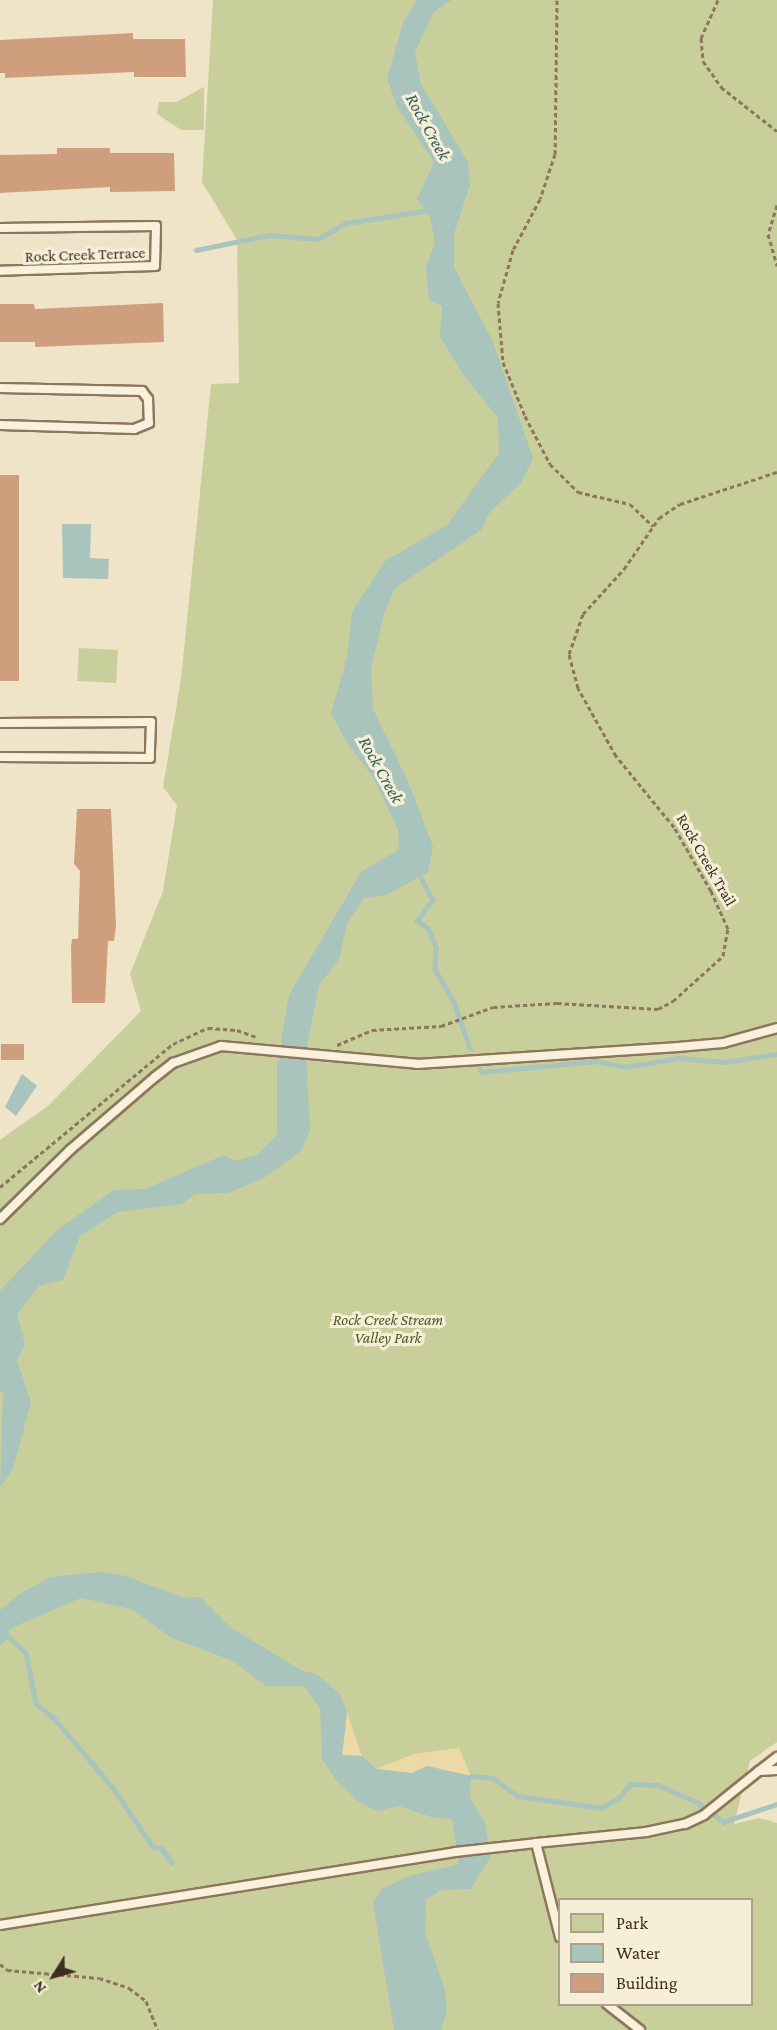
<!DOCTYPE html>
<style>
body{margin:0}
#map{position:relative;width:777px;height:2030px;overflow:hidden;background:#f0e4c8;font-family:"Crimson Pro",serif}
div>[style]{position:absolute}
.green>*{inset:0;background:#c9cf9b;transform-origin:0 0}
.sand>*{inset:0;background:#ecd9a5}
.water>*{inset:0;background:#a9c4bc}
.stream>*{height:4.5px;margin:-2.25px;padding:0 2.25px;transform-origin:2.25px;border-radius:2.25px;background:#a9c4bc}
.building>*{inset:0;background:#cf9f7d;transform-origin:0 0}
.path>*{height:3px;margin-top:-1.5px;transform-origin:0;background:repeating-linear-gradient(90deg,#8d765c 0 4.5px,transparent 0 7.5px)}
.roads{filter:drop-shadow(2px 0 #8d765c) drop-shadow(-2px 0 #8d765c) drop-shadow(0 2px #8d765c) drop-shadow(0 -2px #8d765c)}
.lane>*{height:8px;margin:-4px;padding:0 4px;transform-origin:4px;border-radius:4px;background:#faf1dc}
span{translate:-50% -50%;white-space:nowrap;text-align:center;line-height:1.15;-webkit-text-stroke:6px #f7eed8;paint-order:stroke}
.street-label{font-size:16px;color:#3d2e20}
.park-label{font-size:16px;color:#4d5a26;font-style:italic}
.water-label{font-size:18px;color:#2f5d5a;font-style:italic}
.legend{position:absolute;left:558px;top:1898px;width:195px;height:108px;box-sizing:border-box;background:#f7eed8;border:2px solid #ada18e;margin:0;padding:8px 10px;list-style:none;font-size:18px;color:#3d2e20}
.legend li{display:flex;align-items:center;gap:12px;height:30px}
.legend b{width:30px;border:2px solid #ada18e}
.north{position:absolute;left:24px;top:1946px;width:60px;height:60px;-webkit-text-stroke:4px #f7eed8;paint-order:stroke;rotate:233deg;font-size:16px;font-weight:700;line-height:24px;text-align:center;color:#3d2e20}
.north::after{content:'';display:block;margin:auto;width:21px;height:27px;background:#3d2e20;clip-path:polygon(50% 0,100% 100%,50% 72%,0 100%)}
</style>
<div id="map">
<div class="green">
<i style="clip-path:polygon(evenodd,213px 0,777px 0,777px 1742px,750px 1761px,734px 1824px,759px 1818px,777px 1823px,777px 2030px,0 2030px,0 1140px,49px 1105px,141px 1011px,130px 974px,163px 891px,177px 805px,163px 787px,181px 679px,211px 384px,239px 383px,237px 240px,202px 182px,213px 0,560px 1900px,752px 1900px,752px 2004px,560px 2004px,560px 1900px)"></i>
<i style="clip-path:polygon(204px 87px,204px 130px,181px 130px,157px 114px,159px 102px,176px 102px)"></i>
<i style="left:79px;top:648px;width:39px;height:33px;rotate:3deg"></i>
</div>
<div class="sand">
<i style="clip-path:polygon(347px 1713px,362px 1756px,342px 1755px)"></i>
<i style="clip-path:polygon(459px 1748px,471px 1776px,427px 1766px,412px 1773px,376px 1769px,414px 1754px)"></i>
</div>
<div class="water">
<i style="clip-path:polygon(417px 0,451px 0,434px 12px,415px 52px,421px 84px,468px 162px,470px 185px,454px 234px,454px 267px,493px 342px,533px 458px,521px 483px,490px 512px,481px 530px,395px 588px,384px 614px,371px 669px,373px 709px,407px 779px,433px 846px,428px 872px,386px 895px,364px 898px,347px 924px,339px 959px,319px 985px,306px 1051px,310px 1131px,301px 1151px,264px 1178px,228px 1193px,195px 1194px,182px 1204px,118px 1212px,80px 1236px,63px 1280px,39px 1286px,17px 1314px,25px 1345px,17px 1360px,31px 1402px,13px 1469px,0 1487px,3px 1395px,0 1389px,0 1291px,57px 1230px,114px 1190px,145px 1189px,224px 1155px,235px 1161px,257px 1155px,277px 1135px,277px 1064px,284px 1047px,281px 1042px,289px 995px,361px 872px,399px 849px,398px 829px,373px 777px,347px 743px,331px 713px,347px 658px,352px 612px,385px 561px,447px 525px,499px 453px,498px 418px,462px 373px,440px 336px,442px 306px,429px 300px,426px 267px,435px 243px,430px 216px,417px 199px,434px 162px,397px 107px,387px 78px,403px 23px)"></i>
<i style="clip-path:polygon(62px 524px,91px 524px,90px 558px,109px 559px,108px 579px,63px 578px)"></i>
<i style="clip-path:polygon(22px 1074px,37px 1086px,16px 1116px,5px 1107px)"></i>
<i style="clip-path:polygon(101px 1572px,126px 1576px,184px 1598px,200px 1597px,230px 1627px,301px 1670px,318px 1675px,340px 1694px,347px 1713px,342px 1755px,362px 1756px,376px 1769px,412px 1773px,427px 1766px,471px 1776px,470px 1797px,485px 1823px,491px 1856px,471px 1889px,441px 1890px,426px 1900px,425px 1933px,445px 1989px,447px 2012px,441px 2030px,394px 2030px,373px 1903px,382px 1889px,409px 1876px,459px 1864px,452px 1819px,434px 1818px,399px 1806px,377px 1811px,359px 1802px,336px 1780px,322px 1759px,320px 1708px,304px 1686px,266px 1686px,233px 1661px,172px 1638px,131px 1609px,81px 1598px,9px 1629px,9px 1637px,0 1646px,0 1610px,18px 1595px,50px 1577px)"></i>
</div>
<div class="stream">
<i style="left:196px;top:250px;width:75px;rotate:-11.6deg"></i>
<i style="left:269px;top:235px;width:49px;rotate:4.7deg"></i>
<i style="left:318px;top:239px;width:32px;rotate:-30deg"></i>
<i style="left:346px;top:223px;width:85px;rotate:-8.8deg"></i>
<i style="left:418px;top:872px;width:32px;rotate:62deg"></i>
<i style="left:433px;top:900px;width:26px;rotate:127deg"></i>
<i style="left:417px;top:921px;width:13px;rotate:32deg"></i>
<i style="left:428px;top:928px;width:21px;rotate:67deg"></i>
<i style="left:436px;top:947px;width:22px;rotate:93deg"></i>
<i style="left:435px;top:969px;width:38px;rotate:60deg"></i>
<i style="left:454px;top:1002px;width:49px;rotate:70.8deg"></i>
<i style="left:479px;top:1068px;width:5px;rotate:53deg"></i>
<i style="left:482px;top:1072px;width:115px;rotate:-5.5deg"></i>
<i style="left:596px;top:1061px;width:31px;rotate:11deg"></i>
<i style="left:626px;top:1067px;width:53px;rotate:-9.8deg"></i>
<i style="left:678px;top:1058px;width:47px;rotate:4.9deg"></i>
<i style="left:725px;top:1062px;width:53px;rotate:-8.7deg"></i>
<i style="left:9px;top:1637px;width:23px;rotate:43deg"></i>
<i style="left:26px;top:1653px;width:51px;rotate:78.7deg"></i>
<i style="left:36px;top:1703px;width:23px;rotate:40deg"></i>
<i style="left:54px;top:1718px;width:93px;rotate:49.8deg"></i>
<i style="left:114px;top:1789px;width:70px;rotate:56.1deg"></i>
<i style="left:153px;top:1847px;width:8px;rotate:7deg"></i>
<i style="left:161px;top:1848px;width:18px;rotate:52deg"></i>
<i style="left:471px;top:1776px;width:22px;rotate:5deg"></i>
<i style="left:493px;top:1778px;width:31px;rotate:36deg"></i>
<i style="left:518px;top:1796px;width:84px;rotate:8.2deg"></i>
<i style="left:601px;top:1808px;width:19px;rotate:-28deg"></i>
<i style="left:618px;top:1799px;width:19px;rotate:-51deg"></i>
<i style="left:630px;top:1784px;width:28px;rotate:2deg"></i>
<i style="left:658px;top:1785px;width:45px;rotate:23.7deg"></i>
<i style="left:699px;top:1803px;width:31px;rotate:38deg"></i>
<i style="left:723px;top:1822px;width:57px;rotate:-18.4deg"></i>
</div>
<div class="building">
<i style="clip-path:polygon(133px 33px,133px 39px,185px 39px,186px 77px,134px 77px,134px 72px,5px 78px,5px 73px,0 73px,0 40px)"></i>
<i style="clip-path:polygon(57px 148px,110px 148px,110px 153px,174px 153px,175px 191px,110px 192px,110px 187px,0 193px,0 155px,57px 154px)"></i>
<i style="clip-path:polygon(163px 303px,164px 342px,35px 347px,35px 342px,0 342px,0 304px,34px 304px,35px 309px)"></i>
<i style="left:0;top:475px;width:19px;height:206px"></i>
<i style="clip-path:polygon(77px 809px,111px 809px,116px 926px,114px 941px,108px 941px,105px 1003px,72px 1003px,71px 947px,72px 939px,78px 939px,80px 871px,74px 864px)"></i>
<i style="left:24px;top:1044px;width:16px;height:23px;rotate:90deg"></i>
</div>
<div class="path">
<i style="left:557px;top:0;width:154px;rotate:90.7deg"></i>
<i style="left:555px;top:154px;width:47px;rotate:108.4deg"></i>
<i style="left:540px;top:199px;width:58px;rotate:117.9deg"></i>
<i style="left:513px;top:250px;width:55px;rotate:105.8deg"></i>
<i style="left:498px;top:303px;width:59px;rotate:85.2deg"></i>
<i style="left:503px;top:362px;width:58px;rotate:67.8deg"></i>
<i style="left:525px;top:416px;width:54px;rotate:62.5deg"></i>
<i style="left:550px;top:464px;width:40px;rotate:45deg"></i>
<i style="left:578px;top:492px;width:53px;rotate:13deg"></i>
<i style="left:630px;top:504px;width:32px;rotate:44deg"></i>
<i style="left:718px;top:0;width:42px;rotate:114.1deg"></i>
<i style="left:701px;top:38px;width:23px;rotate:85deg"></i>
<i style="left:703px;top:61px;width:32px;rotate:55deg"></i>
<i style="left:721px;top:87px;width:71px;rotate:38.2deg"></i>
<i style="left:777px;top:205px;width:30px;rotate:107deg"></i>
<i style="left:768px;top:234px;width:33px;rotate:74deg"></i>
<i style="left:337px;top:1045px;width:38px;rotate:-23deg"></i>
<i style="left:372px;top:1030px;width:69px;rotate:-3.3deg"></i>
<i style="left:441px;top:1026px;width:55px;rotate:-20.1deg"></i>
<i style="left:493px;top:1007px;width:64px;rotate:-3.6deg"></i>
<i style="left:557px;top:1003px;width:101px;rotate:3.4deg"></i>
<i style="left:658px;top:1009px;width:17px;rotate:-28deg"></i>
<i style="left:673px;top:1001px;width:67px;rotate:-42deg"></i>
<i style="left:723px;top:956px;width:27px;rotate:-80deg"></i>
<i style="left:728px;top:929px;width:42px;rotate:-114.1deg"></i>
<i style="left:711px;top:891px;width:74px;rotate:-120deg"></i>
<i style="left:674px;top:827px;width:92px;rotate:-129.2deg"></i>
<i style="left:616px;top:756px;width:78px;rotate:-119.2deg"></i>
<i style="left:578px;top:688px;width:35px;rotate:-105deg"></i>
<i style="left:569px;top:654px;width:42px;rotate:-70.7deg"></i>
<i style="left:583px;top:614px;width:61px;rotate:-47.7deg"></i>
<i style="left:624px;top:569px;width:62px;rotate:-55.5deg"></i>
<i style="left:659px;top:518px;width:25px;rotate:-34deg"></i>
<i style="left:680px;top:504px;width:102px;rotate:-18.3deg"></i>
<i style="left:0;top:1187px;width:224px;rotate:-39.6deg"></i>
<i style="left:173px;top:1044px;width:38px;rotate:-25deg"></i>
<i style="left:208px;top:1028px;width:29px;rotate:4deg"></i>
<i style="left:237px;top:1030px;width:20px;rotate:20deg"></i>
<i style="left:0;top:1964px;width:9px;rotate:41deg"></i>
<i style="left:7px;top:1970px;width:92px;rotate:5deg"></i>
<i style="left:99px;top:1978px;width:32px;rotate:18deg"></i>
<i style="left:129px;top:1988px;width:21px;rotate:37deg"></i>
<i style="left:146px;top:2001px;width:31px;rotate:68deg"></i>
</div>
<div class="roads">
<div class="lane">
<i style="left:0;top:228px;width:156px;rotate:-0.7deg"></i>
<i style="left:156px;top:226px;width:40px;rotate:91.4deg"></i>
<i style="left:155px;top:266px;width:155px;rotate:178.2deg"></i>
<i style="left:0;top:388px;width:142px;rotate:1.2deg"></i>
<i style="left:142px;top:391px;width:10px;rotate:53deg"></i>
<i style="left:148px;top:399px;width:24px;rotate:88deg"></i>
<i style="left:149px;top:423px;width:16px;rotate:158deg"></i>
<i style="left:134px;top:429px;width:134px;rotate:-178.3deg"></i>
<i style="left:0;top:723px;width:151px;rotate:-0.4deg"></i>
<i style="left:151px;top:722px;width:36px;rotate:92deg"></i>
<i style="left:150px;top:758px;width:150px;rotate:-179.6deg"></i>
<i style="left:0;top:1219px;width:98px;rotate:-44.6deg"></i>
<i style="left:70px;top:1150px;width:112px;rotate:-40.7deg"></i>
<i style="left:155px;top:1077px;width:23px;rotate:-38deg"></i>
<i style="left:173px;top:1063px;width:51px;rotate:-19.5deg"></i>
<i style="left:221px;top:1046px;width:197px;rotate:5.2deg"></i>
<i style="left:417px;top:1064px;width:262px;rotate:-3.7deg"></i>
<i style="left:678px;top:1047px;width:45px;rotate:-5.1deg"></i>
<i style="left:723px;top:1043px;width:56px;rotate:-15.5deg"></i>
<i style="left:759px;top:1771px;width:23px;rotate:-38deg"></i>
<i style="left:536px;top:1843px;width:111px;rotate:-5.7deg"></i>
<i style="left:646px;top:1832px;width:40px;rotate:-12deg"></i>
<i style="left:685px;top:1824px;width:21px;rotate:-25deg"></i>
<i style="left:704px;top:1815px;width:70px;rotate:-38.7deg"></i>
<i style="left:759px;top:1771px;width:18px;rotate:-3deg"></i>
<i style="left:0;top:1925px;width:461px;rotate:-9.1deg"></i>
<i style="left:455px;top:1852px;width:81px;rotate:-6.3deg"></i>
<i style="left:536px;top:1843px;width:97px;rotate:75.7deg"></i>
<i style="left:607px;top:2004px;width:42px;rotate:38.2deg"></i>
</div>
</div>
<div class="street-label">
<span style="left:85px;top:255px;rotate:-2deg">Rock Creek Terrace</span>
<span style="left:706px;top:860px;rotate:60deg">Rock Creek Trail</span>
</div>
<div class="park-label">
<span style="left:388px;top:1329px">Rock Creek Stream<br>Valley Park</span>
</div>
<div class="water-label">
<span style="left:428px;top:127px;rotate:61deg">Rock Creek</span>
<span style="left:381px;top:770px;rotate:61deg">Rock Creek</span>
</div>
<ul class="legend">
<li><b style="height:16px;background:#c9cf9b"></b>Park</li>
<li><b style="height:16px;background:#a9c4bc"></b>Water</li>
<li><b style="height:16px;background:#cf9f7d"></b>Building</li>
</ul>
<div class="north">N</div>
</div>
